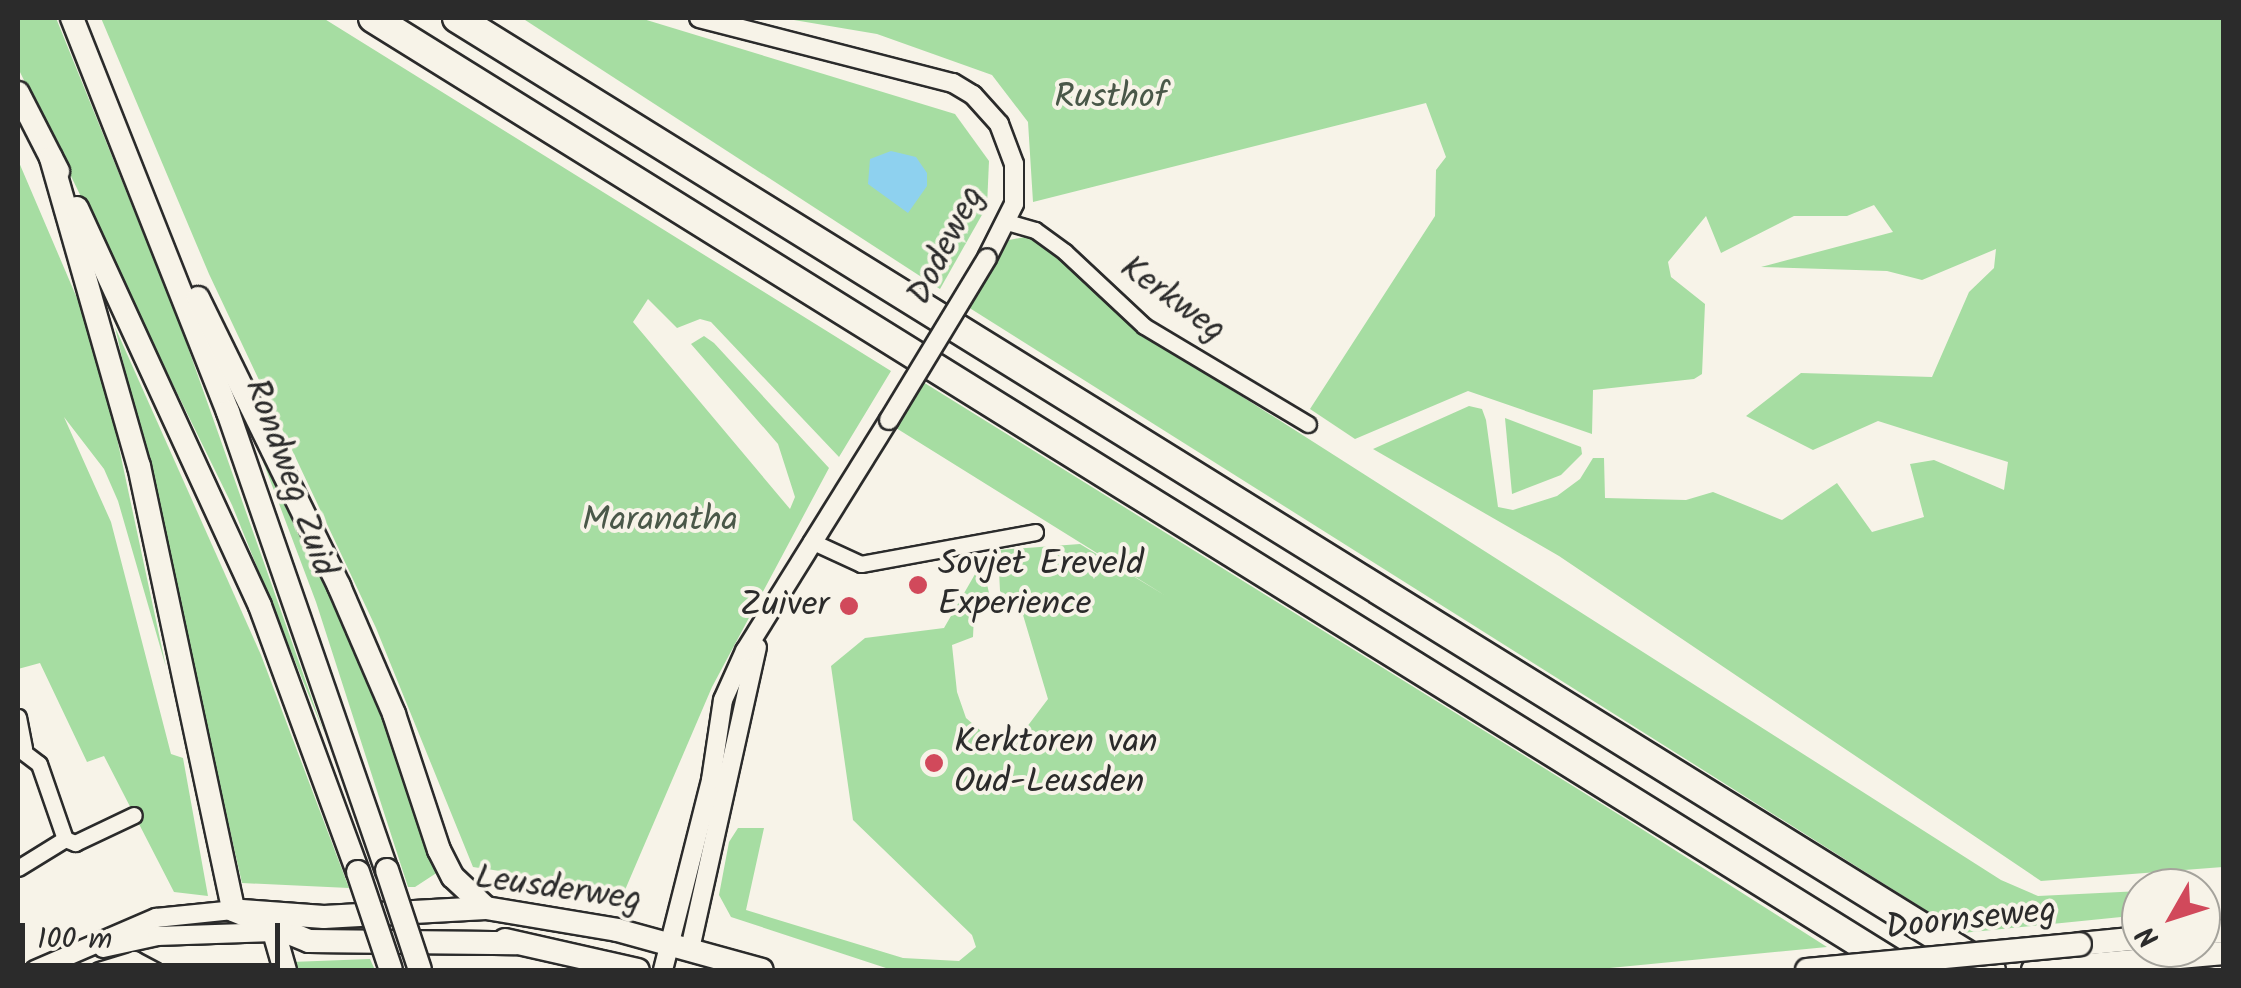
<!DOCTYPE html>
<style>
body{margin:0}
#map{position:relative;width:2241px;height:988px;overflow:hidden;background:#f7f3e8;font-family:Kalam,sans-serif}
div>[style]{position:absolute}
.green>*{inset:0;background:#a6dda2}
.water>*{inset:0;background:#8ed1ef}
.roads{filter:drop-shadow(2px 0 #2b2b2b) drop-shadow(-2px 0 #2b2b2b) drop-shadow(0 2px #2b2b2b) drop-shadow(0 -2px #2b2b2b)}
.minor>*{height:15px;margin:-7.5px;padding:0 7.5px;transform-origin:7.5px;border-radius:7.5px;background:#f7f3e8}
.tertiary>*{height:18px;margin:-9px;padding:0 9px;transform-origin:9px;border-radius:9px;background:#f7f3e8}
.primary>*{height:22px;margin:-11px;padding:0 11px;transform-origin:11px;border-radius:11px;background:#f7f3e8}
.motorway>*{height:28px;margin:-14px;padding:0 14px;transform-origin:14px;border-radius:14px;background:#f7f3e8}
.bridges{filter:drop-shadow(2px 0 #2b2b2b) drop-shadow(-2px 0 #2b2b2b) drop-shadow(0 2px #2b2b2b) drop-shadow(0 -2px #2b2b2b)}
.tertiary-bridge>*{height:18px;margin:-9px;padding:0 9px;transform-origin:9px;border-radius:9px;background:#f7f3e8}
.primary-bridge>*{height:22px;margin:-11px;padding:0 11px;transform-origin:11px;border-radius:11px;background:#f7f3e8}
.dots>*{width:28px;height:28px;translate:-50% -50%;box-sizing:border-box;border:5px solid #f7f3e8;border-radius:50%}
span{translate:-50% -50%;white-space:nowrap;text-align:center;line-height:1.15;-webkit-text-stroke:8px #f7f3e8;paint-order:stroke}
.park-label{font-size:35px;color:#4a5849}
.street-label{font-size:35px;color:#2b2b2b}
.poi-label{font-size:35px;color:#2b2b2b}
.left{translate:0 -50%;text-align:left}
.right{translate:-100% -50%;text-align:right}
.frame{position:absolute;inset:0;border:20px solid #2b2b2b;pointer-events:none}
.north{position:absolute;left:2121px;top:868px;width:100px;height:100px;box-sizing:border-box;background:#f7f3e8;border:2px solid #a5a39c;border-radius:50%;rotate:231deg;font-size:28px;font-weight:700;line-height:40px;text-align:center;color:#2b2b2b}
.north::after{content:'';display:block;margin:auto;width:35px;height:45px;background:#d1495b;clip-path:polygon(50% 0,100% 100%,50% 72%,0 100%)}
.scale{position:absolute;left:20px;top:923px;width:260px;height:45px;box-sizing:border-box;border:5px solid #2b2b2b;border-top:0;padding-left:12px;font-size:30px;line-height:35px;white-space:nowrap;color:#2b2b2b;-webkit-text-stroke:8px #f7f3e8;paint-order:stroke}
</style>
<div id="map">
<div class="green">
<i style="clip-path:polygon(18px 18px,56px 18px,179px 322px,324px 733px,232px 505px,18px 68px)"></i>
<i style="clip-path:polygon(101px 18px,323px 18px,891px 371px,839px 457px,711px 322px,700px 319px,677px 328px,648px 299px,633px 322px,790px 509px,795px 497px,778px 444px,691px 344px,704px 336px,714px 343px,829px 468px,712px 687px,625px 890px,473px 867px,376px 628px,209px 274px)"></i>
<i style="clip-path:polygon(522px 18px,640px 18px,955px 114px,989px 161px,987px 206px,940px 289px)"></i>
<i style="clip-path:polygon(782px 18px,2223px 18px,2223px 867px,2041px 881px,1559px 556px,1373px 449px,1469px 406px,1482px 409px,1486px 420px,1498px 507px,1513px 510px,1557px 496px,1580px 479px,1593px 458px,1604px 458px,1605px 498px,1686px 500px,1713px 492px,1782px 520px,1837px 483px,1872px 532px,1924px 517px,1910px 464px,1934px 460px,2004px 490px,2008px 462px,1878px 421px,1813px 450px,1746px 416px,1801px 373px,1932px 377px,1969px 292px,1994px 268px,1996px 249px,1922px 280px,1887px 271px,1761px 267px,1893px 232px,1874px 205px,1847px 216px,1794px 216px,1721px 253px,1706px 216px,1668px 262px,1671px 277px,1705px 304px,1702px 374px,1694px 379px,1593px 390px,1592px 434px,1468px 391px,1355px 439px,1310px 409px,1435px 216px,1436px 170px,1446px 157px,1426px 103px,1033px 202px,1028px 122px,992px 75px,877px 34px)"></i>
<i style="clip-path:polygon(18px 160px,97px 345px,166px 667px,118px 501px,104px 469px,64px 417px,111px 522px,171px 754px,183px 758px,208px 896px,174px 892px,104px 756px,87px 762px,40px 663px,18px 669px)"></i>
<i style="clip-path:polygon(1025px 237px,1047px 245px,1077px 270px,1136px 329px,2001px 880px,2038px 896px,2141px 891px,2141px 915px,1962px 933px,968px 307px,1009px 240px)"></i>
<i style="clip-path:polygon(115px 327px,261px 655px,349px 888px,242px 883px)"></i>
<i style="clip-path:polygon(923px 382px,1626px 819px,1827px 947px,1589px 970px,892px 970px,731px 917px,719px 895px,729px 842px,738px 828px,764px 828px,746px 910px,903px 958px,959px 961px,976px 947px,972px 935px,853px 820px,831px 666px,865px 638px,944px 628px,982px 562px,989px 593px,974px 614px,973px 637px,952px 645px,957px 692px,966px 718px,988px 737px,1017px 740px,1048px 699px,1023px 615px,1000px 591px,998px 550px,1080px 544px,1166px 596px,896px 428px)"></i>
<i style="clip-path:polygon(241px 403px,376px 687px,438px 872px,415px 887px,408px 887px,316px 602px)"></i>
<i style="clip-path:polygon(1505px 418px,1581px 447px,1582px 454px,1561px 475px,1512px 494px)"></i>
<i style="clip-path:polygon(370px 959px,375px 970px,295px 970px,291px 962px)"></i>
</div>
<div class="water">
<i style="clip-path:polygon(891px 151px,916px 157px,927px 173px,927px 186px,908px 213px,868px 184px,870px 159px)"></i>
</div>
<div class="roads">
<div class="minor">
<i style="left:1007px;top:222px;width:29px;rotate:16deg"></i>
<i style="left:1035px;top:230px;width:37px;rotate:36deg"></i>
<i style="left:1065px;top:252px;width:108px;rotate:43.1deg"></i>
<i style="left:1144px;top:326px;width:191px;rotate:30.9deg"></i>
<i style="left:811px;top:541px;width:55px;rotate:24.7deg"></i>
<i style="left:861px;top:564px;width:177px;rotate:-10.4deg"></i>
<i style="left:18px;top:717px;width:32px;rotate:79deg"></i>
<i style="left:18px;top:748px;width:26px;rotate:37deg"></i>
<i style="left:39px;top:764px;width:79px;rotate:70.9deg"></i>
<i style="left:65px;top:839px;width:55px;rotate:148.3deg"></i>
<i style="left:65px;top:839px;width:11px;rotate:22deg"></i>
<i style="left:75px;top:843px;width:65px;rotate:-25.4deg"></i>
<i style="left:99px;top:970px;width:37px;rotate:-17deg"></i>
<i style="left:134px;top:959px;width:24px;rotate:28deg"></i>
</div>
<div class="tertiary">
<i style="left:699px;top:18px;width:262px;rotate:14.4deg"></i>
<i style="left:953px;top:83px;width:23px;rotate:31deg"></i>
<i style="left:973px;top:95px;width:39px;rotate:48deg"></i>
<i style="left:999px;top:124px;width:43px;rotate:69.4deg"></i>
<i style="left:1014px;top:164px;width:40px;rotate:90deg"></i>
<i style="left:1014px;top:204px;width:60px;rotate:116.6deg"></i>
<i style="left:103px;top:948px;width:55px;rotate:-12.5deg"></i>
<i style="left:157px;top:936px;width:117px;rotate:-2deg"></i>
<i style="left:690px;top:949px;width:309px;rotate:-77.5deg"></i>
<i style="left:35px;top:970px;width:132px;rotate:-23.3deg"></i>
<i style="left:156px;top:918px;width:77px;rotate:-5.9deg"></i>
<i style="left:663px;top:970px;width:196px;rotate:-75.8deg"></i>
<i style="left:711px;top:780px;width:81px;rotate:-81.5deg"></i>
<i style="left:723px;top:700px;width:54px;rotate:-65.8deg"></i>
<i style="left:745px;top:651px;width:272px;rotate:-58.1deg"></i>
</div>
<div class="primary">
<i style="left:72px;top:18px;width:424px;rotate:68.4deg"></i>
<i style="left:228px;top:412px;width:485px;rotate:70.9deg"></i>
<i style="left:18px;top:93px;width:88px;rotate:62.9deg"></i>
<i style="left:51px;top:158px;width:320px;rotate:74.1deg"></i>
<i style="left:139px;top:466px;width:454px;rotate:78deg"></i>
<i style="left:233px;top:910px;width:82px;rotate:22.2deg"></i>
<i style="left:309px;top:941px;width:207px;rotate:0.6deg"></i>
<i style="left:77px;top:208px;width:438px;rotate:65.3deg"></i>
<i style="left:260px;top:606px;width:283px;rotate:69.8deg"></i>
<i style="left:198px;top:298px;width:321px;rotate:63.9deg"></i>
<i style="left:339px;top:586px;width:139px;rotate:66.7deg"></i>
<i style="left:394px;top:714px;width:143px;rotate:71.7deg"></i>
<i style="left:439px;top:850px;width:30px;rotate:63deg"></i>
<i style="left:453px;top:877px;width:45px;rotate:43.2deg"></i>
<i style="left:242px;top:911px;width:82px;rotate:4.2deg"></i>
<i style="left:324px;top:917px;width:162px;rotate:-3.2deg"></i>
<i style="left:486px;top:908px;width:133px;rotate:9.5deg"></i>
<i style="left:617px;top:930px;width:150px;rotate:15.4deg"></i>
<i style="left:274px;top:932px;width:40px;rotate:74deg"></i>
<i style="left:2201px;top:933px;width:23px;rotate:-5deg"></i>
<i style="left:505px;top:940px;width:136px;rotate:12.7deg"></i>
<i style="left:2080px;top:944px;width:61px;rotate:-5.6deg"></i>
<i style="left:2033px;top:970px;width:192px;rotate:-5.1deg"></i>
</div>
<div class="motorway">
<i style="left:373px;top:18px;width:1802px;rotate:31.89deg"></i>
<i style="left:457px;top:18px;width:1805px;rotate:31.82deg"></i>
</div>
</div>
<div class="bridges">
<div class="tertiary-bridge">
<i style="left:889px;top:420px;width:189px;rotate:-58.8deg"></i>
</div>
<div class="primary-bridge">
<i style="left:387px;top:870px;width:105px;rotate:71.7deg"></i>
<i style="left:358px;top:872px;width:103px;rotate:71.4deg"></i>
<i style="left:1807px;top:970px;width:274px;rotate:-5.4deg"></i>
</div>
</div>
<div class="dots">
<i style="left:918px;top:585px;background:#d1495b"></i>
<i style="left:849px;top:606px;background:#d1495b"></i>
<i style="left:934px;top:763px;background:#d1495b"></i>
</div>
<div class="park-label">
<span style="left:1111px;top:98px">Rusthof</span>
<span style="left:660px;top:521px">Maranatha</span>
</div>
<div class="street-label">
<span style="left:947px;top:246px;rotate:-63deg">Dodeweg</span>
<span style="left:1172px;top:300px;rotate:36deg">Kerkweg</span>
<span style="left:289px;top:478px;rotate:70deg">Rondweg Zuid</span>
<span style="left:558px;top:890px;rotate:8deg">Leusderweg</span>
<span style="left:1971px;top:920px;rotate:-6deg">Doornseweg</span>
</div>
<div class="poi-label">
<span class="left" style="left:938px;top:585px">Sovjet Ereveld<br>Experience</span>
<span class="right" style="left:829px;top:606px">Zuiver</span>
<span class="left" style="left:954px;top:763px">Kerktoren van<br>Oud-Leusden</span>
</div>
<div class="frame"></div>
<div class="north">N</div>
<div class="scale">100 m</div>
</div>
